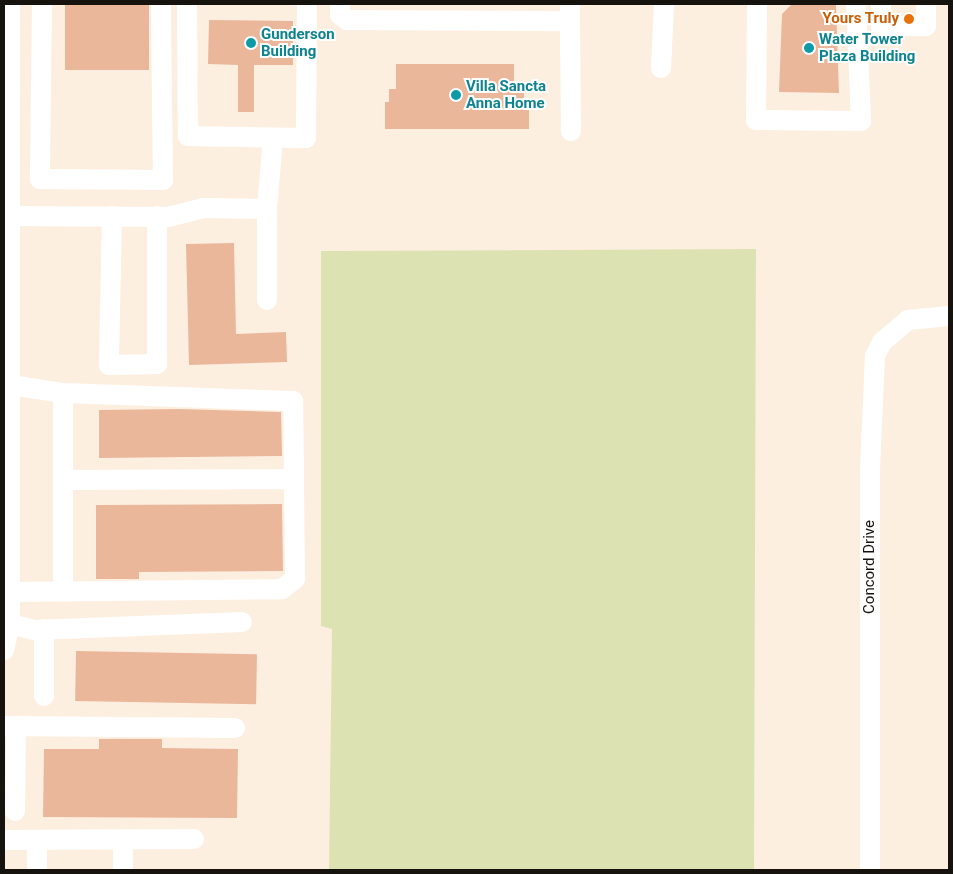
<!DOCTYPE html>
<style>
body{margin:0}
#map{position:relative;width:953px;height:874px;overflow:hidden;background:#fdefe0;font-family:Roboto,sans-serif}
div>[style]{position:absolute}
.green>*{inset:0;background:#dde2b3}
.building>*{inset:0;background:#eab79b;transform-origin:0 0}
.minor>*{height:20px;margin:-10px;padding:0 10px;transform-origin:10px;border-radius:10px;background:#fff}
.dots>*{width:14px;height:14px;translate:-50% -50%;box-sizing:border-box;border:2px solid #fefefe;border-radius:50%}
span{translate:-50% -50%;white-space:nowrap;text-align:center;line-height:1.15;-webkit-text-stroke:4px #fefefe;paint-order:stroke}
.food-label{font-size:15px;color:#c56008;font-weight:700}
.right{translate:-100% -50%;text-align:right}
.culture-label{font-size:15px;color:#0d838f;font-weight:700}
.left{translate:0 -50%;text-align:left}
.street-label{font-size:15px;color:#16120d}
.frame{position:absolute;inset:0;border:5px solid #16120d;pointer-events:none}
</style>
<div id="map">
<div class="green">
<i style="clip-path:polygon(756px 249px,754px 870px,329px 870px,332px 629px,321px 626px,321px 251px)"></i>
</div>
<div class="building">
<i style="left:65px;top:4px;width:84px;height:66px"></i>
<i style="clip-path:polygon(792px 4px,836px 4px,839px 93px,779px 92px,782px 14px)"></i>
<i style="clip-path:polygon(209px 20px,293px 21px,293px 65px,254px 65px,254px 112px,238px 112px,238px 65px,208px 64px)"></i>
<i style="clip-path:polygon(396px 64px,514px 64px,514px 89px,524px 89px,524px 101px,529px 101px,529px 129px,385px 129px,385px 102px,389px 102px,389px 89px,396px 89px)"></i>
<i style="clip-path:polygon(234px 243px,236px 334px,286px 332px,287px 362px,189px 365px,186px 244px)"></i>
<i style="clip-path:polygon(179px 409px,281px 412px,282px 456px,99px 458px,99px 410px)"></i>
<i style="clip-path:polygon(282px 504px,283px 571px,139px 572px,139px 579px,96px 579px,96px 505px)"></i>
<i style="left:76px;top:651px;width:181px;height:50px;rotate:1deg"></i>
<i style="clip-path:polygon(99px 739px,162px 739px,162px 748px,238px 749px,237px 818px,43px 817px,44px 749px,99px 749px)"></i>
</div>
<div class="minor">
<i style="left:42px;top:4px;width:175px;rotate:90.7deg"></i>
<i style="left:40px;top:179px;width:123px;rotate:0.5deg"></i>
<i style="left:163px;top:180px;width:176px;rotate:-90.7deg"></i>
<i style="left:187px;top:4px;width:132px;rotate:89.6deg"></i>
<i style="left:188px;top:136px;width:118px;rotate:1deg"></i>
<i style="left:306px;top:138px;width:134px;rotate:-89.6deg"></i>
<i style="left:340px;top:4px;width:11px;rotate:90deg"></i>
<i style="left:340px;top:15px;width:9px;rotate:36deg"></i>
<i style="left:347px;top:20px;width:223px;rotate:0.3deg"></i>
<i style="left:570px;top:21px;width:17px;rotate:-90deg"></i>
<i style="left:757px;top:4px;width:116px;rotate:90.5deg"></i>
<i style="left:756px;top:120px;width:105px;rotate:0.5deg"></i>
<i style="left:861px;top:121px;width:117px;rotate:-92.4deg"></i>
<i style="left:881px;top:4px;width:22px;rotate:90deg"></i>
<i style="left:881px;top:26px;width:45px"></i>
<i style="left:926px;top:26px;width:22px;rotate:-90deg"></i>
<i style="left:570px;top:21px;width:110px;rotate:89.5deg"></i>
<i style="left:661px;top:68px;width:64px;rotate:-87.3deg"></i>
<i style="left:11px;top:216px;width:157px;rotate:0.4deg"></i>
<i style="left:168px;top:217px;width:36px;rotate:-14deg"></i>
<i style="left:203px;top:208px;width:64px;rotate:0.9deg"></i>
<i style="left:112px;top:216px;width:149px;rotate:91.2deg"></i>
<i style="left:109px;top:365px;width:48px;rotate:-1.2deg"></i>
<i style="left:157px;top:364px;width:148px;rotate:-90deg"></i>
<i style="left:267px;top:300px;width:91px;rotate:-90deg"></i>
<i style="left:267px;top:209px;width:71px;rotate:-85.2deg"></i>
<i style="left:11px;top:385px;width:53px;rotate:8.7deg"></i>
<i style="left:63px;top:393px;width:198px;rotate:90deg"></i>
<i style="left:63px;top:480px;width:231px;rotate:-0.2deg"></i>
<i style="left:10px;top:592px;width:272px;rotate:-0.6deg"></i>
<i style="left:282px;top:589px;width:16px;rotate:-38deg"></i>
<i style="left:295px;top:579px;width:178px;rotate:-90.6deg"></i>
<i style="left:293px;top:401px;width:230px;rotate:-178deg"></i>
<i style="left:10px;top:624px;width:25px;rotate:14deg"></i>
<i style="left:34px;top:630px;width:208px;rotate:-2.2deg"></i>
<i style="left:44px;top:629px;width:67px;rotate:90deg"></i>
<i style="left:4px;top:650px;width:27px;rotate:-77deg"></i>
<i style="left:10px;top:624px;width:620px;rotate:-90deg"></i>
<i style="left:4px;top:726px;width:231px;rotate:0.5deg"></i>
<i style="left:15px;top:811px;width:83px;rotate:-89.3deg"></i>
<i style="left:4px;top:840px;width:190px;rotate:-0.3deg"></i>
<i style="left:37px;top:840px;width:30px;rotate:90deg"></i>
<i style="left:123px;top:870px;width:31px;rotate:-90deg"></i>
<i style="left:870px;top:870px;width:400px;rotate:-90deg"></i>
<i style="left:870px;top:470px;width:114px;rotate:-87.5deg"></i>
<i style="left:875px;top:356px;width:16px;rotate:-63deg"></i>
<i style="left:882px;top:342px;width:34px;rotate:-40deg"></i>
<i style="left:908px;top:320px;width:41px;rotate:-5.6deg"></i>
</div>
<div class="dots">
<i style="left:909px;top:19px;background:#e8710a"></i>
<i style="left:251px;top:43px;background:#0f9aa8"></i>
<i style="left:809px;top:48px;background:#0f9aa8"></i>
<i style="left:456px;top:95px;background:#0f9aa8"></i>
</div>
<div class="food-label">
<span class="right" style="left:899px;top:19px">Yours Truly</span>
</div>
<div class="culture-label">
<span class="left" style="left:261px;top:43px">Gunderson<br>Building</span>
<span class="left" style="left:819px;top:48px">Water Tower<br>Plaza Building</span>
<span class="left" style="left:466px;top:95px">Villa Sancta<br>Anna Home</span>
</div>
<div class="street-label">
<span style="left:870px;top:567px;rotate:-90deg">Concord Drive</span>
</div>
<div class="frame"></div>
</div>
